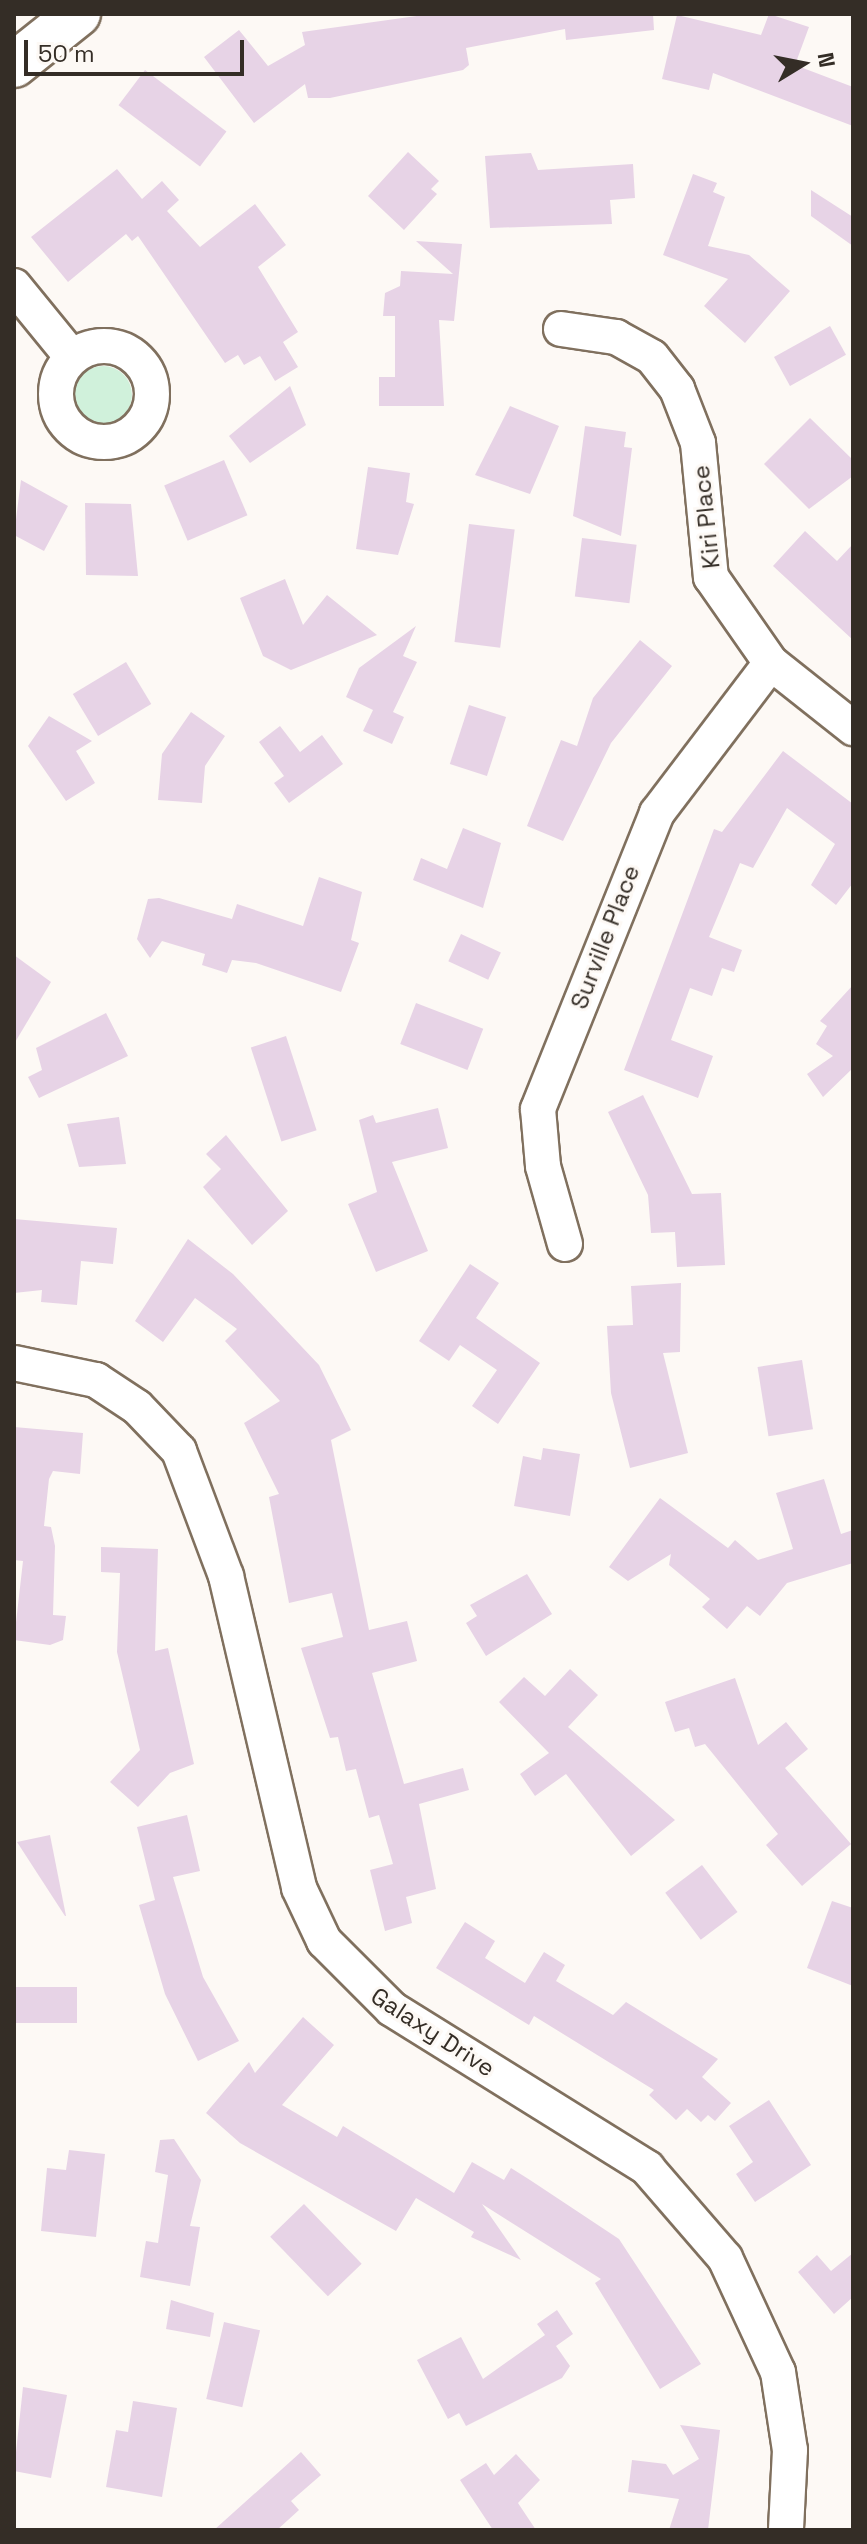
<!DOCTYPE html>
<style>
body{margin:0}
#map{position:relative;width:867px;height:2544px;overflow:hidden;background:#fdf9f5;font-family:"Space Grotesk",sans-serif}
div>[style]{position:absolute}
.green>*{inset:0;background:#d0f1db}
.round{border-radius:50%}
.building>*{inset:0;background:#e7d3e6;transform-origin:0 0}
.roads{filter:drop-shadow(2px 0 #80705e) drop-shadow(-2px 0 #80705e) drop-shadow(0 2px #80705e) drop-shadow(0 -2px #80705e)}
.street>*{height:34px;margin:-17px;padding:0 17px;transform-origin:17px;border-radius:17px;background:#fff}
.street>.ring{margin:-17px;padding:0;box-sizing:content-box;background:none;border:34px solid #fff;border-radius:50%}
.primary>*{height:44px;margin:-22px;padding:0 22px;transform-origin:22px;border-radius:22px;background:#fff}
span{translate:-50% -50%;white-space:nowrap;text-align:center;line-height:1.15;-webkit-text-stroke:6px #fdf9f5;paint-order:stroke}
.street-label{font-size:24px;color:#342d26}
.frame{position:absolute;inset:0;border:16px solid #342d26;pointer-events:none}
.north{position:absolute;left:763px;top:24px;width:80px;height:80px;-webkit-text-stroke:6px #fdf9f5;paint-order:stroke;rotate:80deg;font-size:22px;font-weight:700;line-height:32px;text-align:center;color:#342d26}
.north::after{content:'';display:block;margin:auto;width:28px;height:36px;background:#342d26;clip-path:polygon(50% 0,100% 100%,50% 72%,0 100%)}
.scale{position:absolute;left:24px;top:40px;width:220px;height:36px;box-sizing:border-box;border:4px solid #342d26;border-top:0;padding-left:10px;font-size:24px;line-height:28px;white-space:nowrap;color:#342d26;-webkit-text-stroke:6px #fdf9f5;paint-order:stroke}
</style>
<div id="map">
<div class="green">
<i class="round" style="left:74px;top:366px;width:58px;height:58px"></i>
</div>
<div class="building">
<i style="clip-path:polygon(431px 14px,653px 14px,654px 30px,566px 40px,565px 29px,466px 48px,469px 65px,463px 70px,330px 98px,308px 98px,305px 84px,254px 123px,204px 57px,239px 30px,268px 66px,305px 45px,302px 32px)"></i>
<i style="clip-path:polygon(769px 14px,809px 27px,795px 65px,853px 87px,853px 126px,713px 73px,709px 90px,662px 79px,677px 15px,761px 35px)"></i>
<i style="left:145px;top:70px;width:102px;height:44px;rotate:37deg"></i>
<i style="clip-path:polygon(408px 152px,439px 181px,431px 189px,437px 194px,404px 230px,368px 196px)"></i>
<i style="clip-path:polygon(531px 153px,538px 170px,633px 164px,635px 198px,610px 200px,612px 224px,490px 228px,485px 156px)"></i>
<i style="clip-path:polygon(117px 169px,142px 199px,162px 181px,179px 200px,167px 211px,200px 247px,255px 204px,286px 245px,258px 267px,298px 332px,283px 342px,298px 367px,275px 381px,260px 356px,244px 365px,238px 355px,225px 363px,138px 236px,132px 241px,126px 234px,68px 282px,31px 237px)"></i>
<i style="clip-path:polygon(693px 174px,717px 183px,713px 192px,725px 197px,708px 246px,749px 255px,790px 291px,745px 343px,704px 306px,728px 279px,663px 255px)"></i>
<i style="clip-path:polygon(811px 190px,853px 217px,853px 246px,811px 216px)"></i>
<i style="clip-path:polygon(416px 241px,462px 244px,454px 321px,439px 320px,444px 406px,379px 406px,379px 377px,395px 377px,395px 316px,383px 316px,385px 293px,400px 286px,401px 271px,453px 274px)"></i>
<i style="left:830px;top:326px;width:33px;height:64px;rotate:61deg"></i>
<i style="clip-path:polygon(290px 386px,306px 425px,250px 463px,229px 436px)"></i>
<i style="clip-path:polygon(510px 406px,559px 426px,530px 494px,475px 475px)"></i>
<i style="clip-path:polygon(810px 418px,853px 460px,853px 476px,809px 509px,764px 464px)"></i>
<i style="clip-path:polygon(585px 426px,626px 432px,624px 447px,632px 448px,621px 536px,573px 516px)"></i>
<i style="left:224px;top:460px;width:60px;height:65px;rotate:67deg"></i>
<i style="clip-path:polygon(368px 467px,410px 473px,406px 502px,414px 504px,398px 555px,356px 549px)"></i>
<i style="clip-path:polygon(21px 480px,68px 506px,44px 551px,14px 535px)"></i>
<i style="clip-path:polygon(85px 503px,131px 504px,138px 576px,86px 575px)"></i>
<i style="left:469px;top:524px;width:46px;height:119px;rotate:7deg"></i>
<i style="clip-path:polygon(805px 531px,837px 561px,853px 544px,853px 640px,773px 566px)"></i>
<i style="left:582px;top:538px;width:55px;height:59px;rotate:7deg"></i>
<i style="clip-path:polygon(285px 579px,303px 625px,327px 595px,377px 635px,291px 670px,263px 656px,240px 598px)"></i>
<i style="clip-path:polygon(416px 626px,403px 656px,417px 662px,393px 712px,404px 717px,392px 744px,363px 731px,373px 710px,346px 697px,359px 668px)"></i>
<i style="clip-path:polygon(640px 640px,672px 666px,611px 743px,563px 841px,527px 826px,561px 740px,577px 746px,593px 698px)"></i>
<i style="left:126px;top:662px;width:49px;height:62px;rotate:59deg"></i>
<i style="left:469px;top:705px;width:39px;height:62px;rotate:18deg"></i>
<i style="clip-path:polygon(191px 712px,225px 736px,205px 766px,202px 803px,158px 800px,162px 754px)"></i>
<i style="clip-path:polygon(49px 716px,92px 741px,76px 751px,95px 783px,66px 801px,28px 746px)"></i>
<i style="clip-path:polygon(280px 726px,300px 752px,322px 735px,343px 764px,289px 803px,274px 783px,284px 776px,259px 742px)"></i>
<i style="clip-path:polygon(783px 751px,853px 804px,853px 883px,836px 905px,811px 885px,835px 844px,787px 808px,753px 868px,740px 863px,709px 937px,742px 950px,734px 972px,722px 968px,712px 996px,690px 988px,671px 1040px,713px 1056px,698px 1098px,624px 1070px,714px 829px,722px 832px)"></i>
<i style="clip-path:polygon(463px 828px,501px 843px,483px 908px,413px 880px,421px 858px,447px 869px)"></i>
<i style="clip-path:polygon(319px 877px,362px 892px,351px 940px,359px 943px,341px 992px,256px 963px,232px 960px,227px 973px,202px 965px,205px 954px,162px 941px,150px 958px,137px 939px,148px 899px,159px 898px,232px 919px,237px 904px,303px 926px)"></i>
<i style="left:461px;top:934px;width:44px;height:30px;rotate:25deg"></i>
<i style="clip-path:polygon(14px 955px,51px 982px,14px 1044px)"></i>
<i style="clip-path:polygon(853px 985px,853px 1068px,823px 1097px,807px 1074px,833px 1056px,816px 1044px,827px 1026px,820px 1021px)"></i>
<i style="left:416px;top:1003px;width:72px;height:44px;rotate:21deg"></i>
<i style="clip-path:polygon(106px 1013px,128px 1056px,39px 1098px,28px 1077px,42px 1070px,36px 1048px)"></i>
<i style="left:286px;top:1036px;width:99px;height:37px;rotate:72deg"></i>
<i style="clip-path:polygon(643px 1095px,692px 1194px,721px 1193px,725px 1265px,677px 1267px,675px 1232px,651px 1233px,648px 1195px,608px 1112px)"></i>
<i style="clip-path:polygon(438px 1108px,448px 1148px,392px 1162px,428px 1251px,376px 1272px,348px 1204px,377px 1192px,359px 1120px,373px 1115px,376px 1123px)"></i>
<i style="clip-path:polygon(119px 1117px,126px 1164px,79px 1167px,67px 1124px)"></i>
<i style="clip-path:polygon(226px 1135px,288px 1211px,252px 1245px,203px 1187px,221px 1169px,206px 1154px)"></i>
<i style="clip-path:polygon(14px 1219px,117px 1228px,113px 1264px,81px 1261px,77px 1305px,41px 1302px,42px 1290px,14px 1293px)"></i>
<i style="clip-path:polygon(188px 1239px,233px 1274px,319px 1365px,351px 1430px,331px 1440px,369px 1630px,407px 1621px,417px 1661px,372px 1673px,404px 1784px,463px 1768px,469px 1790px,419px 1804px,436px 1889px,406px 1897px,412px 1923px,385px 1931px,370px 1870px,393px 1864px,379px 1815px,369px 1818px,356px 1769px,346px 1771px,338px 1737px,330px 1738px,301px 1648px,343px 1637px,332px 1593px,289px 1603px,269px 1497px,279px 1494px,244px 1423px,280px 1401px,225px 1341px,237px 1329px,195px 1298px,163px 1342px,135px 1321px)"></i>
<i style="clip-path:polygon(470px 1264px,499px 1283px,476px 1318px,540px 1363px,498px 1424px,472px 1406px,497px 1370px,460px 1345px,449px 1361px,419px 1341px)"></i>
<i style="clip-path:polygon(681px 1283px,680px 1352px,663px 1353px,688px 1453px,630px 1468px,611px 1393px,607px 1326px,633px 1325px,631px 1286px)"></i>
<i style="left:802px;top:1360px;width:70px;height:45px;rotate:81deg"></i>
<i style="clip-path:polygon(14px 1427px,83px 1433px,80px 1474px,53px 1471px,49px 1479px,44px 1526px,51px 1527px,55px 1546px,53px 1615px,66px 1616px,63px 1640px,50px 1645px,14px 1640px,23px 1561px,14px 1560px)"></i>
<i style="clip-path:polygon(543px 1448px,580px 1454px,570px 1516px,514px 1506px,523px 1456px,541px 1460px)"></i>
<i style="clip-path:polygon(824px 1479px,841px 1534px,853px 1530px,853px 1563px,787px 1583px,760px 1616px,747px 1606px,727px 1629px,702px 1607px,710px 1599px,669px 1565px,671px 1554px,628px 1581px,609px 1567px,660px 1498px,728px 1548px,735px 1540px,758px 1560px,793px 1549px,776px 1493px)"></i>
<i style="clip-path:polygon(101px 1547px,158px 1549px,155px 1651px,168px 1648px,194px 1764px,170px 1773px,138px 1807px,110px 1782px,140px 1750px,117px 1652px,120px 1573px,101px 1572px)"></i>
<i style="clip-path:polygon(527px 1574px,552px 1614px,486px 1656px,466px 1623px,477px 1616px,470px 1605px)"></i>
<i style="clip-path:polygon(570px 1669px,598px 1695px,568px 1727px,675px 1820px,631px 1856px,566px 1774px,535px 1796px,520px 1774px,549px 1753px,499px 1702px,524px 1677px,545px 1696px)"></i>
<i style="clip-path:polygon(735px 1678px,758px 1745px,786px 1722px,808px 1749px,785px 1768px,851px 1844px,802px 1886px,766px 1845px,778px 1834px,705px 1744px,695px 1747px,689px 1728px,675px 1732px,665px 1702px)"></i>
<i style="clip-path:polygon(187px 1815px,200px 1871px,173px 1877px,203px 1977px,239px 2041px,198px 2061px,165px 1994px,139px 1905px,155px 1900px,137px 1827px)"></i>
<i style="clip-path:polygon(50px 1835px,66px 1916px,65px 1916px,17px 1842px)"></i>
<i style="left:702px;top:1865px;width:59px;height:46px;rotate:53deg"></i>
<i style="clip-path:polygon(832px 1901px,853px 1908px,853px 1986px,807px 1968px)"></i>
<i style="clip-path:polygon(465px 1922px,495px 1941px,485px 1958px,525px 1983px,544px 1952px,565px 1965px,556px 1981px,613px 2015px,626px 2002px,718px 2059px,702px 2077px,731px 2103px,715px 2121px,708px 2115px,701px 2122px,687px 2109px,676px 2120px,649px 2095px,654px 2090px,534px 2016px,529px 2025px,436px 1968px)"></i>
<i style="left:77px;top:1987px;width:36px;height:63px;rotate:90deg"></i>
<i style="clip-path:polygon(303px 2017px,334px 2045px,282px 2105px,337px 2137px,343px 2126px,454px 2193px,472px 2162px,504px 2180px,511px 2168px,530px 2180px,619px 2239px,701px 2364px,660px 2389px,595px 2283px,601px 2279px,482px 2204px,521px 2260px,471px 2237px,474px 2232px,416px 2198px,396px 2231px,240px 2143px,206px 2113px,249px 2062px,255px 2073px)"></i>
<i style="clip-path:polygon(769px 2100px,811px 2165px,755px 2202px,736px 2174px,753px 2162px,729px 2126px)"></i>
<i style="clip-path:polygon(174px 2139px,201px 2180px,190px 2226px,200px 2227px,190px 2286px,140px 2277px,146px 2241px,158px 2243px,168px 2175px,155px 2172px,160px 2140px)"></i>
<i style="clip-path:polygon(69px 2150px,105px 2154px,96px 2237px,41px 2231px,47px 2168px,66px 2170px)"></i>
<i style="left:304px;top:2204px;width:83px;height:47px;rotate:46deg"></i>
<i style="clip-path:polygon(853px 2253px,853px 2297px,834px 2314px,798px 2272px,817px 2255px,831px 2271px)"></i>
<i style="clip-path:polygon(171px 2300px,214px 2313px,210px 2337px,166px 2329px)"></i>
<i style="clip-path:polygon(557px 2310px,573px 2334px,556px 2346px,570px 2366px,562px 2378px,466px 2426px,459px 2413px,448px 2419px,417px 2360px,461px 2337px,483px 2379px,545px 2335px,537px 2324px)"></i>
<i style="left:224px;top:2322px;width:37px;height:79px;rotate:13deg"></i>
<i style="clip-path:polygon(23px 2387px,67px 2395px,51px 2478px,14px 2471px)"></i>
<i style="clip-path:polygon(133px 2401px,177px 2408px,162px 2497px,106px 2487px,116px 2430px,128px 2432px)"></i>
<i style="clip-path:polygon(680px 2425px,720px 2430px,708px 2530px,669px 2530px,679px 2499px,628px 2492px,632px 2460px,666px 2464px,673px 2475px,699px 2459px)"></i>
<i style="clip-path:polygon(301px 2452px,321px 2475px,291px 2501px,299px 2510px,277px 2530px,214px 2530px)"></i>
<i style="clip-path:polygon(516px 2454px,540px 2480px,518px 2503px,536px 2530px,493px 2530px,460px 2480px,486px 2463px,494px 2475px)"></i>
</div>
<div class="roads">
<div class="street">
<i style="left:14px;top:286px;width:92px;rotate:50.8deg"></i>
<i style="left:561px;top:329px;width:56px;rotate:8.3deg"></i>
<i style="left:616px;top:337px;width:41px;rotate:29.1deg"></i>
<i style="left:652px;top:357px;width:41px;rotate:52deg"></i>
<i style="left:677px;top:389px;width:58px;rotate:68.7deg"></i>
<i style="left:698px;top:443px;width:135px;rotate:84.5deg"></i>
<i style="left:711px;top:577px;width:105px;rotate:55.1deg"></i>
<i style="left:771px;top:663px;width:105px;rotate:38.4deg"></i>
<i class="ring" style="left:56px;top:346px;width:62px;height:62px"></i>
<i style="left:565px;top:1244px;width:81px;rotate:-105.8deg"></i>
<i style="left:543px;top:1166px;width:57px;rotate:-95deg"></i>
<i style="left:538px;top:1109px;width:319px;rotate:-68.1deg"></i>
<i style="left:657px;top:813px;width:188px;rotate:-52.8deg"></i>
<i style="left:14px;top:1363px;width:84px;rotate:11.7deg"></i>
<i style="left:96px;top:1380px;width:49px;rotate:33.4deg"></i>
<i style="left:137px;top:1407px;width:61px;rotate:46.3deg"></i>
<i style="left:179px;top:1451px;width:134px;rotate:69.4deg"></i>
<i style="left:226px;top:1576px;width:320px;rotate:76.8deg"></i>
<i style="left:299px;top:1888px;width:59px;rotate:64.7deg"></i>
<i style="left:324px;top:1941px;width:96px;rotate:45deg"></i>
<i style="left:392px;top:2009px;width:301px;rotate:31.9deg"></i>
<i style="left:647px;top:2168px;width:119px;rotate:49.1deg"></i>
<i style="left:725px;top:2258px;width:126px;rotate:65.1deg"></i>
<i style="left:778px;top:2372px;width:79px;rotate:81.3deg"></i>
<i style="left:790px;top:2450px;width:80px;rotate:92.9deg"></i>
</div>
<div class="primary">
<i style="left:14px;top:65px;width:82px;rotate:-38.6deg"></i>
</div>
</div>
<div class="street-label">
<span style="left:706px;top:517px;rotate:-96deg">Kiri Place</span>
<span style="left:605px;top:937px;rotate:-69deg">Surville Place</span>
<span style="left:433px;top:2032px;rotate:33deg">Galaxy Drive</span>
</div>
<div class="frame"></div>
<div class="north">N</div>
<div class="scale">50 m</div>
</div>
